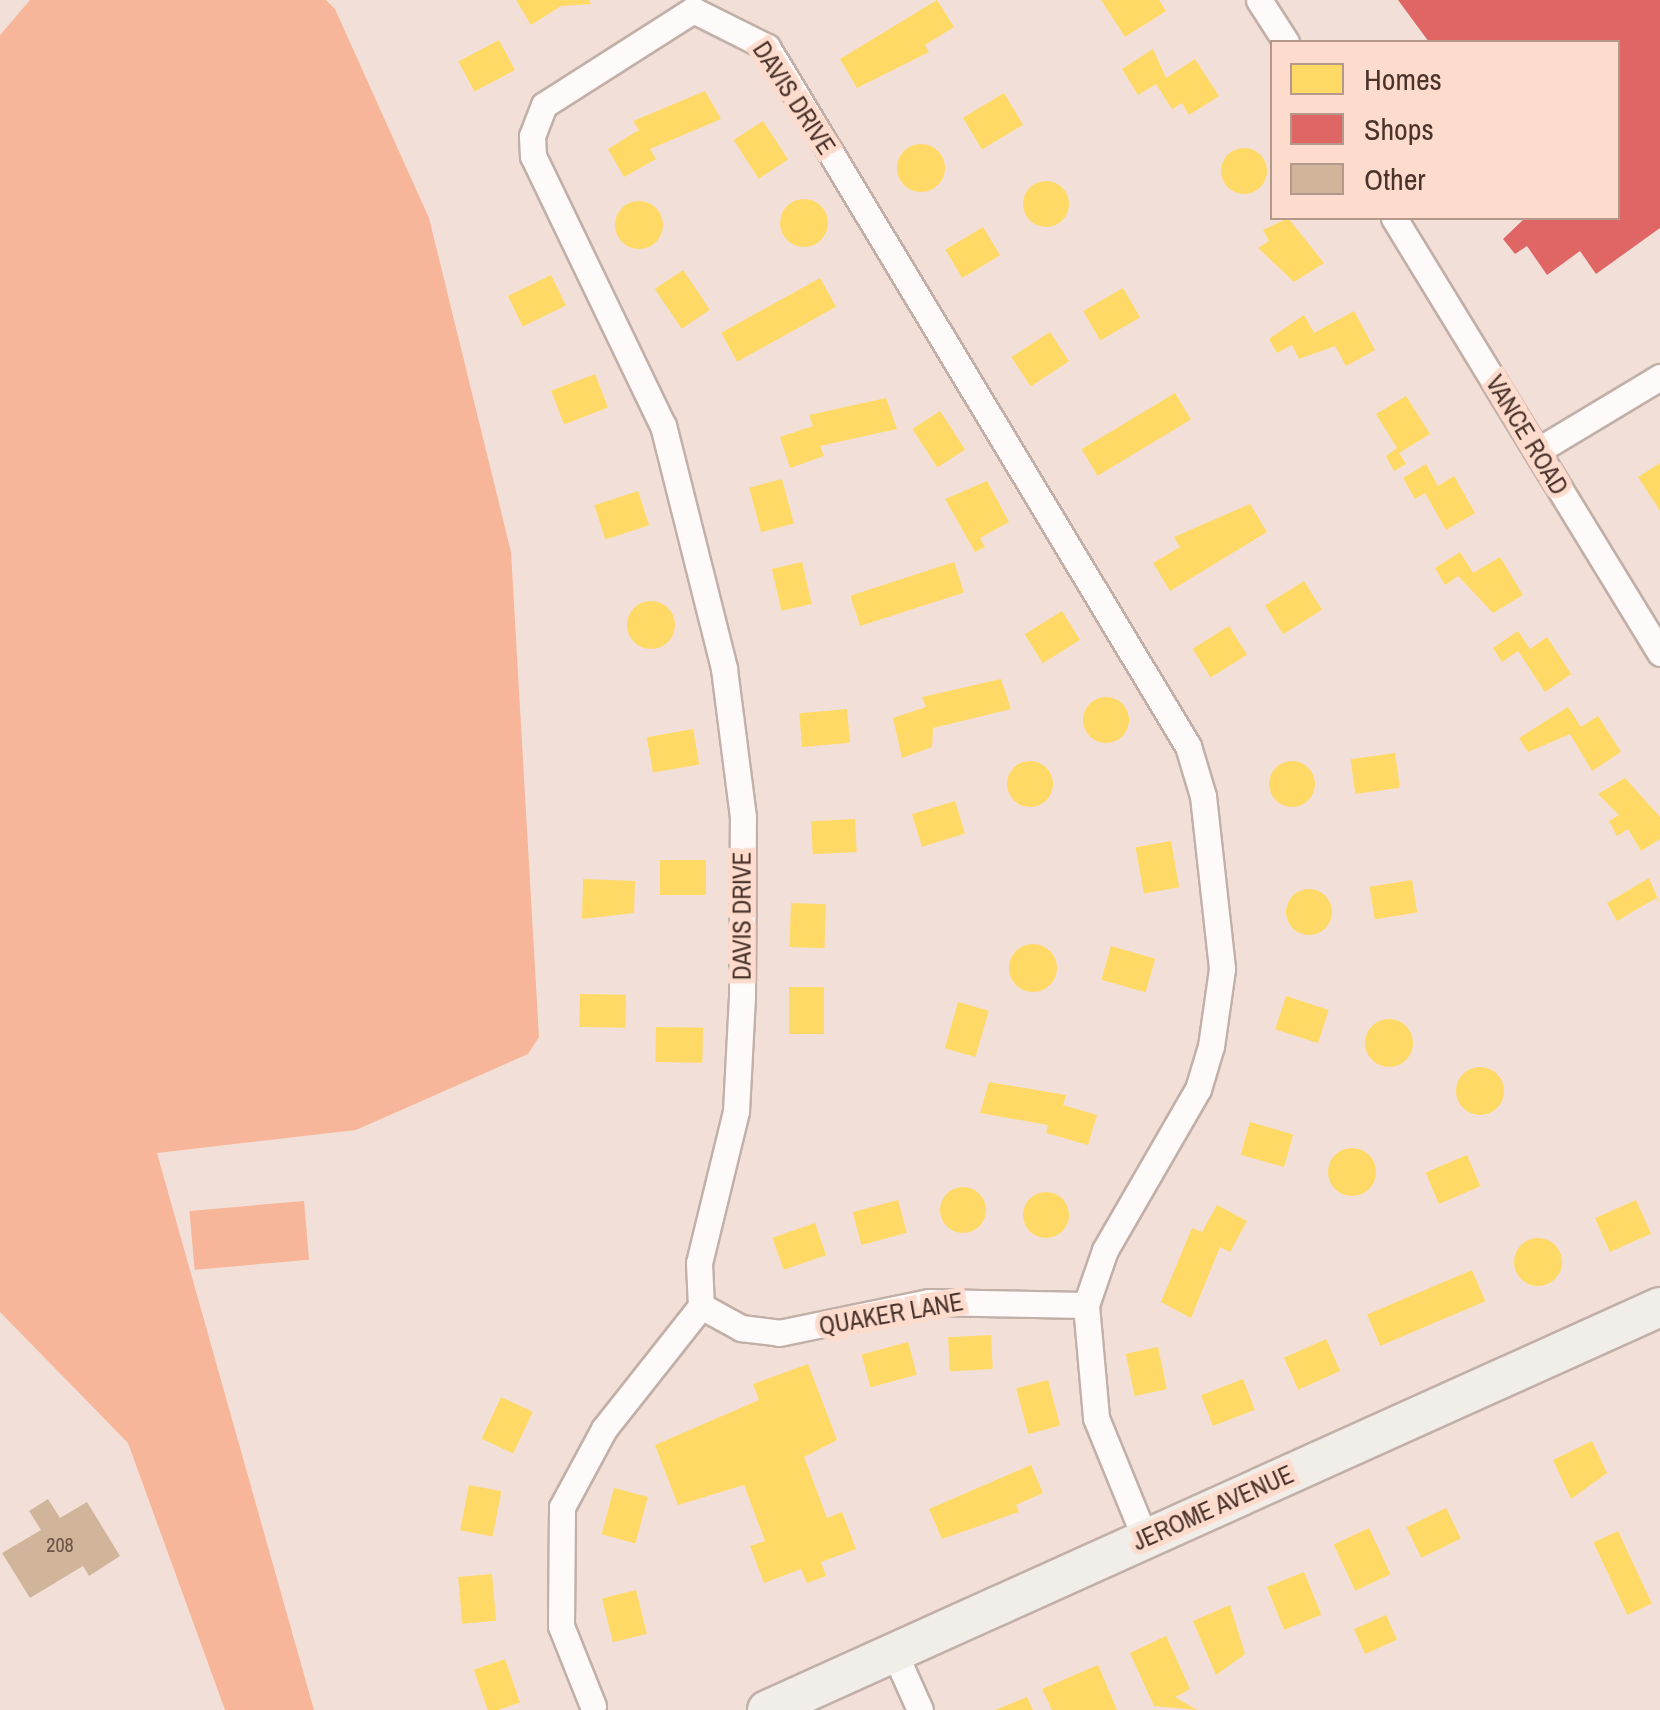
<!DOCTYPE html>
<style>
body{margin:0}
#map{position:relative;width:1660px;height:1710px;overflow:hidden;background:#f2e0d8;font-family:"Archivo Narrow",sans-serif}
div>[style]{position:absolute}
.green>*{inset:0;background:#f7b699;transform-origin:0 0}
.homes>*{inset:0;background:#ffd966;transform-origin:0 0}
.round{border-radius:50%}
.shops>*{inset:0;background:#e06666}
.building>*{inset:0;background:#d0b59a}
.roads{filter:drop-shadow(2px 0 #c2b0a8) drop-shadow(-2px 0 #c2b0a8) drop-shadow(0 2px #c2b0a8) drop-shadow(0 -2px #c2b0a8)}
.street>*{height:25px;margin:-12.5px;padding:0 12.5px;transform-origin:12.5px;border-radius:12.5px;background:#fdfaf9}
.secondary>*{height:38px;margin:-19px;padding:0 19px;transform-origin:19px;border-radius:19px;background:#f1eeea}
span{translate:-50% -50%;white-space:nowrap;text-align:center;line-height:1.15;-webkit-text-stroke:10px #fddbcd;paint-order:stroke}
.number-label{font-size:20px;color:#6b5446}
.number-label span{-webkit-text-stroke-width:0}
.street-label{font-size:25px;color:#49332a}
.legend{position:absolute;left:1270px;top:40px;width:350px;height:180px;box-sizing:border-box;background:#fddbcd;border:2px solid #b5988c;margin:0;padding:12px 18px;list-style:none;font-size:30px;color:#49332a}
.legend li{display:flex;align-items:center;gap:20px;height:50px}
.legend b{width:50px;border:2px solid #b5988c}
</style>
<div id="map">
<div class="green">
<i style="clip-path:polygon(30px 0,326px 0,335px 9px,429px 218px,511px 552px,539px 1037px,528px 1054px,356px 1130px,157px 1153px,314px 1710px,225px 1710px,128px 1443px,0 1312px,0 35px)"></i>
<i style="left:304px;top:1201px;width:59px;height:115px;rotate:85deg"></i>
</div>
<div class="homes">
<i style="clip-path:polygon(516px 0,589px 0,591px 4px,561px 6px,531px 25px)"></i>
<i style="clip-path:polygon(937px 0,954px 27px,925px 45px,929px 52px,857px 88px,840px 59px)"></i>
<i style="clip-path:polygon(1101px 0,1159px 0,1166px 11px,1125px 37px)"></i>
<i style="left:499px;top:40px;width:34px;height:46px;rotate:62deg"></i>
<i style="clip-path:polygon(1153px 49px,1166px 78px,1195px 59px,1219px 96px,1189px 115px,1182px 103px,1172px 109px,1156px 84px,1138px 95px,1122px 69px)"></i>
<i style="clip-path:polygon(705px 91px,721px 119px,650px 149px,656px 159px,624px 177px,608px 149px,639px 130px,633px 121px)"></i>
<i style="left:1004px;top:93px;width:37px;height:48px;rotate:59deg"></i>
<i style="left:763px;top:121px;width:46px;height:35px;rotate:57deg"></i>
<i class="round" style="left:897px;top:144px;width:48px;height:48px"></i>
<i class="round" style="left:1221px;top:148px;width:46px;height:46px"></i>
<i class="round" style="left:1023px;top:181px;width:46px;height:46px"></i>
<i class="round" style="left:780px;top:199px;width:48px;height:48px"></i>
<i class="round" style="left:615px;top:201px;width:48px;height:48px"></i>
<i style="clip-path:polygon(1288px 218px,1324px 263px,1294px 282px,1258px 248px,1269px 241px,1263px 230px)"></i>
<i style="left:983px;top:227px;width:33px;height:44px;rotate:59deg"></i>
<i style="left:683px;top:270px;width:48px;height:34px;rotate:56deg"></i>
<i style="left:551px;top:275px;width:34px;height:48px;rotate:64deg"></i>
<i style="left:820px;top:278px;width:33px;height:113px;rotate:61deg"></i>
<i style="left:1123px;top:288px;width:34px;height:46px;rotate:60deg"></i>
<i style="clip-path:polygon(1354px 311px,1375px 350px,1346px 366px,1335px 346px,1299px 359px,1292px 345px,1277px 353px,1269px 339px,1304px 315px,1314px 333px)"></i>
<i style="left:1050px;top:332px;width:35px;height:46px;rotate:57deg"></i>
<i style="left:595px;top:374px;width:36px;height:47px;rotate:69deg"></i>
<i style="left:1175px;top:393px;width:31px;height:109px;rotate:59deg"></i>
<i style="clip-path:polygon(1406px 396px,1430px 434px,1399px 453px,1406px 464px,1394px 471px,1386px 456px,1397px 448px,1376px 414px)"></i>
<i style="clip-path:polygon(886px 398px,897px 429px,820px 446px,824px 456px,790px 468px,780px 437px,813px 426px,809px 415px)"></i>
<i style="left:940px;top:411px;width:46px;height:33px;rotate:57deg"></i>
<i style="clip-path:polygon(1660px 463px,1660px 511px,1638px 477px)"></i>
<i style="clip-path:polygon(1426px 464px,1438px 486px,1454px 476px,1475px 513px,1446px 530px,1425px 493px,1415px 499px,1403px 478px)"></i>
<i style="left:782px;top:479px;width:46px;height:34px;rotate:75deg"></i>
<i style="clip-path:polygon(987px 481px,1009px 522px,980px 538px,985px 547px,975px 552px,945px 499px)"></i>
<i style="left:638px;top:491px;width:36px;height:46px;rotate:72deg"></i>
<i style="clip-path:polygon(1250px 504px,1267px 532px,1170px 591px,1153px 563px,1180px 547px,1174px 537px)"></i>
<i style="clip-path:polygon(1460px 552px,1473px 573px,1500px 557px,1523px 595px,1493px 613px,1458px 576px,1445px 585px,1435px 568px)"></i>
<i style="left:802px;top:562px;width:43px;height:31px;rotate:77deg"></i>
<i style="left:954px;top:562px;width:32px;height:109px;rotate:72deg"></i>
<i style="left:1304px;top:581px;width:34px;height:46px;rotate:58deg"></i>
<i class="round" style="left:627px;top:601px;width:48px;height:48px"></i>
<i style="left:1062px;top:611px;width:34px;height:44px;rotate:58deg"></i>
<i style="left:1229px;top:626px;width:34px;height:43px;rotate:58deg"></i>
<i style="clip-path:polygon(1518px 631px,1530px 649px,1547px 637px,1571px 674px,1545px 692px,1518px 651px,1502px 662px,1493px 648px)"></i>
<i style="clip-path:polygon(1001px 679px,1011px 709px,933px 728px,932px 747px,902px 758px,893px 718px,926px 707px,922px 697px)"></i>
<i class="round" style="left:1083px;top:697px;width:46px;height:46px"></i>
<i style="clip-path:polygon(1568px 707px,1581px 727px,1598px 716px,1621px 752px,1592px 771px,1570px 734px,1528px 752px,1519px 738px)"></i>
<i style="left:847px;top:709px;width:34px;height:48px;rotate:85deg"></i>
<i style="left:693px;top:729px;width:36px;height:47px;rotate:80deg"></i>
<i style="left:1395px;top:753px;width:35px;height:45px;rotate:82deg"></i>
<i class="round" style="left:1007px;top:761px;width:46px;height:46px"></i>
<i class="round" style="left:1269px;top:761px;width:46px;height:46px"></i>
<i style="clip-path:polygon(1625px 778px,1660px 817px,1660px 839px,1641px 851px,1628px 829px,1617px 836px,1609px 821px,1619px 815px,1598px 794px)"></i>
<i style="left:955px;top:801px;width:34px;height:45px;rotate:73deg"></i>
<i style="left:855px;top:819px;width:33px;height:44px;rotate:87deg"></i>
<i style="left:1171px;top:841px;width:47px;height:36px;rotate:80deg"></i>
<i style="left:660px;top:860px;width:46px;height:35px"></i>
<i style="clip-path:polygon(1649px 878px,1660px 904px,1656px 898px,1617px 921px,1607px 903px)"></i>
<i style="clip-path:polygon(583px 879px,635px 881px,634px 913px,582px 919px)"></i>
<i style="left:1412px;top:880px;width:33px;height:43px;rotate:81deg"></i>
<i class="round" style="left:1286px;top:889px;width:46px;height:46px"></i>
<i style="left:791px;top:903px;width:35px;height:44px;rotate:2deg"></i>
<i class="round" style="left:1009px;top:944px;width:48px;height:48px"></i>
<i style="left:1111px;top:946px;width:46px;height:35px;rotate:16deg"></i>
<i style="left:789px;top:987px;width:35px;height:47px"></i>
<i style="left:580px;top:994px;width:46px;height:33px;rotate:1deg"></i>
<i style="left:1286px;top:996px;width:45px;height:35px;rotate:18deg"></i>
<i style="left:958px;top:1002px;width:32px;height:48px;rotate:16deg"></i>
<i class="round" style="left:1365px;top:1019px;width:48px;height:48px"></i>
<i style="left:656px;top:1027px;width:47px;height:35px;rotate:1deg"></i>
<i class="round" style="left:1456px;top:1067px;width:48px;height:48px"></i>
<i style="clip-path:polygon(989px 1082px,1066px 1095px,1063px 1105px,1097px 1115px,1088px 1145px,1046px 1133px,1048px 1125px,980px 1113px)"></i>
<i style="left:1250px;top:1122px;width:45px;height:34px;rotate:16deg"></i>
<i class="round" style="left:1328px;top:1148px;width:48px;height:48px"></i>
<i style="left:1467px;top:1155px;width:34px;height:45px;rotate:67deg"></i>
<i class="round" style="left:940px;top:1187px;width:46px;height:46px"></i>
<i class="round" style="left:1023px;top:1192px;width:46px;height:46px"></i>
<i style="left:898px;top:1200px;width:34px;height:47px;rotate:75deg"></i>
<i style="left:1636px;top:1200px;width:37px;height:45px;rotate:66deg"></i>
<i style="clip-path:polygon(1217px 1205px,1247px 1221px,1230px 1252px,1220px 1247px,1191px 1318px,1161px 1302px,1192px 1228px,1202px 1232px)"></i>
<i style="left:815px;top:1223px;width:34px;height:45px;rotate:71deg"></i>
<i class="round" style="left:1514px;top:1238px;width:48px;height:48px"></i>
<i style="left:1472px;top:1270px;width:34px;height:114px;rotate:67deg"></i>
<i style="left:991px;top:1335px;width:34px;height:43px;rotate:87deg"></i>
<i style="left:1326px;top:1339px;width:35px;height:46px;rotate:66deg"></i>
<i style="left:908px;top:1342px;width:34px;height:48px;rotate:75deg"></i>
<i style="left:1158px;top:1347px;width:43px;height:33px;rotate:78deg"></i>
<i style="clip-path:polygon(808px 1364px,837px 1440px,804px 1457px,827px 1518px,842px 1512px,856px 1549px,821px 1562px,826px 1576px,807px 1583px,801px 1569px,764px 1583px,750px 1546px,765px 1541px,744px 1485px,678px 1505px,655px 1445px,759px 1400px,753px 1384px)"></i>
<i style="left:1243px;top:1379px;width:33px;height:45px;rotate:69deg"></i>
<i style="left:1048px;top:1380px;width:47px;height:33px;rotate:75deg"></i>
<i style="left:501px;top:1397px;width:35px;height:46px;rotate:25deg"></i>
<i style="clip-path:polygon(1592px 1441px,1607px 1473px,1571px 1499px,1553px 1460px)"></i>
<i style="clip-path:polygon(1031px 1465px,1043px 1493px,1016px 1505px,1019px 1512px,942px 1539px,929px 1509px)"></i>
<i style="left:469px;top:1485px;width:33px;height:46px;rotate:11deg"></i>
<i style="left:614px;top:1488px;width:35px;height:48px;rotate:15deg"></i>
<i style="left:1446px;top:1508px;width:34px;height:44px;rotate:64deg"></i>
<i style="left:1369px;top:1528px;width:51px;height:39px;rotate:65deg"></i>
<i style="left:1618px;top:1531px;width:80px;height:27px;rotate:65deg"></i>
<i style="left:1304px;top:1572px;width:46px;height:40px;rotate:68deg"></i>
<i style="left:492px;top:1574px;width:47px;height:34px;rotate:85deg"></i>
<i style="left:636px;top:1590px;width:45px;height:35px;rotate:76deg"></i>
<i style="clip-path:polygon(1230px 1605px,1245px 1654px,1216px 1675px,1193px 1621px)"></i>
<i style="left:1386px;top:1615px;width:27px;height:35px;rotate:66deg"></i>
<i style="clip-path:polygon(1166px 1636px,1190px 1689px,1175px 1697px,1197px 1710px,1154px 1706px,1130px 1653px)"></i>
<i style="left:505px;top:1659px;width:46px;height:33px;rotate:71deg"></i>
<i style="clip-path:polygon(1098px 1665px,1117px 1710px,1052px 1710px,1042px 1689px)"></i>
<i style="clip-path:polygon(1027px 1697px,1033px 1710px,995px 1710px)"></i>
</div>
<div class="shops">
<i style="clip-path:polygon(1398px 0,1660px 0,1660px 228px,1596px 274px,1580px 251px,1547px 275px,1527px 246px,1515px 254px,1503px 239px,1525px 218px,1618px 218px,1618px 42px,1429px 42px)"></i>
</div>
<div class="building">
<i style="clip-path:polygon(48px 1499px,60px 1518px,87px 1502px,120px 1556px,89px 1576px,83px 1566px,30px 1598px,2px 1553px,41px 1530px,29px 1511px)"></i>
</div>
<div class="roads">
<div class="street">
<i style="left:1259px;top:0;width:50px;rotate:57.3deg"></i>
<i style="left:1394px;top:218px;width:510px;rotate:58.55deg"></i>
<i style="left:1537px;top:451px;width:144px;rotate:-31deg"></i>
<i style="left:701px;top:1306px;width:43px;rotate:-92.7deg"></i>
<i style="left:699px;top:1263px;width:156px;rotate:-76.3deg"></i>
<i style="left:736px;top:1111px;width:114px;rotate:-87deg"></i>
<i style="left:742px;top:997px;width:180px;rotate:-89.7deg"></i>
<i style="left:743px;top:817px;width:150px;rotate:-97.3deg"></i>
<i style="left:724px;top:668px;width:250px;rotate:-104.1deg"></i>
<i style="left:663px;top:426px;width:300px;rotate:-115.7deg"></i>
<i style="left:533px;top:156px;width:20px;rotate:-93deg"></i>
<i style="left:532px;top:136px;width:33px;rotate:-69deg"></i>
<i style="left:544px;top:105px;width:177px;rotate:-32.5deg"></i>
<i style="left:693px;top:10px;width:83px;rotate:26.6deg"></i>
<i style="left:767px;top:47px;width:816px;rotate:58.94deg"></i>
<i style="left:1188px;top:746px;width:52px;rotate:73.3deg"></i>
<i style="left:1203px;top:796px;width:174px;rotate:83.7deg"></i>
<i style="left:1222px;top:969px;width:78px;rotate:98.1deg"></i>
<i style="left:1211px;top:1046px;width:45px;rotate:106.8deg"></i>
<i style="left:1198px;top:1089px;width:186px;rotate:120deg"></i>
<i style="left:1105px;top:1250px;width:58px;rotate:109.1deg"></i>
<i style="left:1086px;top:1305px;width:113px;rotate:84.9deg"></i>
<i style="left:1096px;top:1418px;width:130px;rotate:67.8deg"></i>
<i style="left:701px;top:1306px;width:46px;rotate:28.8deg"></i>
<i style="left:741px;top:1328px;width:38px;rotate:7deg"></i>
<i style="left:779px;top:1333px;width:153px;rotate:-11.7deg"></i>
<i style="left:929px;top:1302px;width:157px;rotate:1.1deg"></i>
<i style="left:895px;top:1654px;width:61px;rotate:65.9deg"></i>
<i style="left:593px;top:1706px;width:86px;rotate:-111.8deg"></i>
<i style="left:561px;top:1626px;width:119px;rotate:-89.5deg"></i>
<i style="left:562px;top:1507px;width:89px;rotate:-61.7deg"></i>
<i style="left:604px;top:1429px;width:157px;rotate:-51.7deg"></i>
</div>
<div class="secondary">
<i style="left:767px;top:1710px;width:980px;rotate:-24.29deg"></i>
</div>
</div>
<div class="number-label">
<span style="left:60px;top:1544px">208</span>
</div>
<div class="street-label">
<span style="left:794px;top:98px;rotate:57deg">DAVIS DRIVE</span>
<span style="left:1527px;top:435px;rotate:59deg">VANCE ROAD</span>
<span style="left:742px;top:916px;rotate:-90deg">DAVIS DRIVE</span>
<span style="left:891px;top:1314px;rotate:-10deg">QUAKER LANE</span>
<span style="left:1213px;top:1508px;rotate:-24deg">JEROME AVENUE</span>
</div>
<ul class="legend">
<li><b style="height:28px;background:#ffd966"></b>Homes</li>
<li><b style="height:28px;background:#e06666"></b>Shops</li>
<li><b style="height:28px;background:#d0b59a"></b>Other</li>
</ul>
</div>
